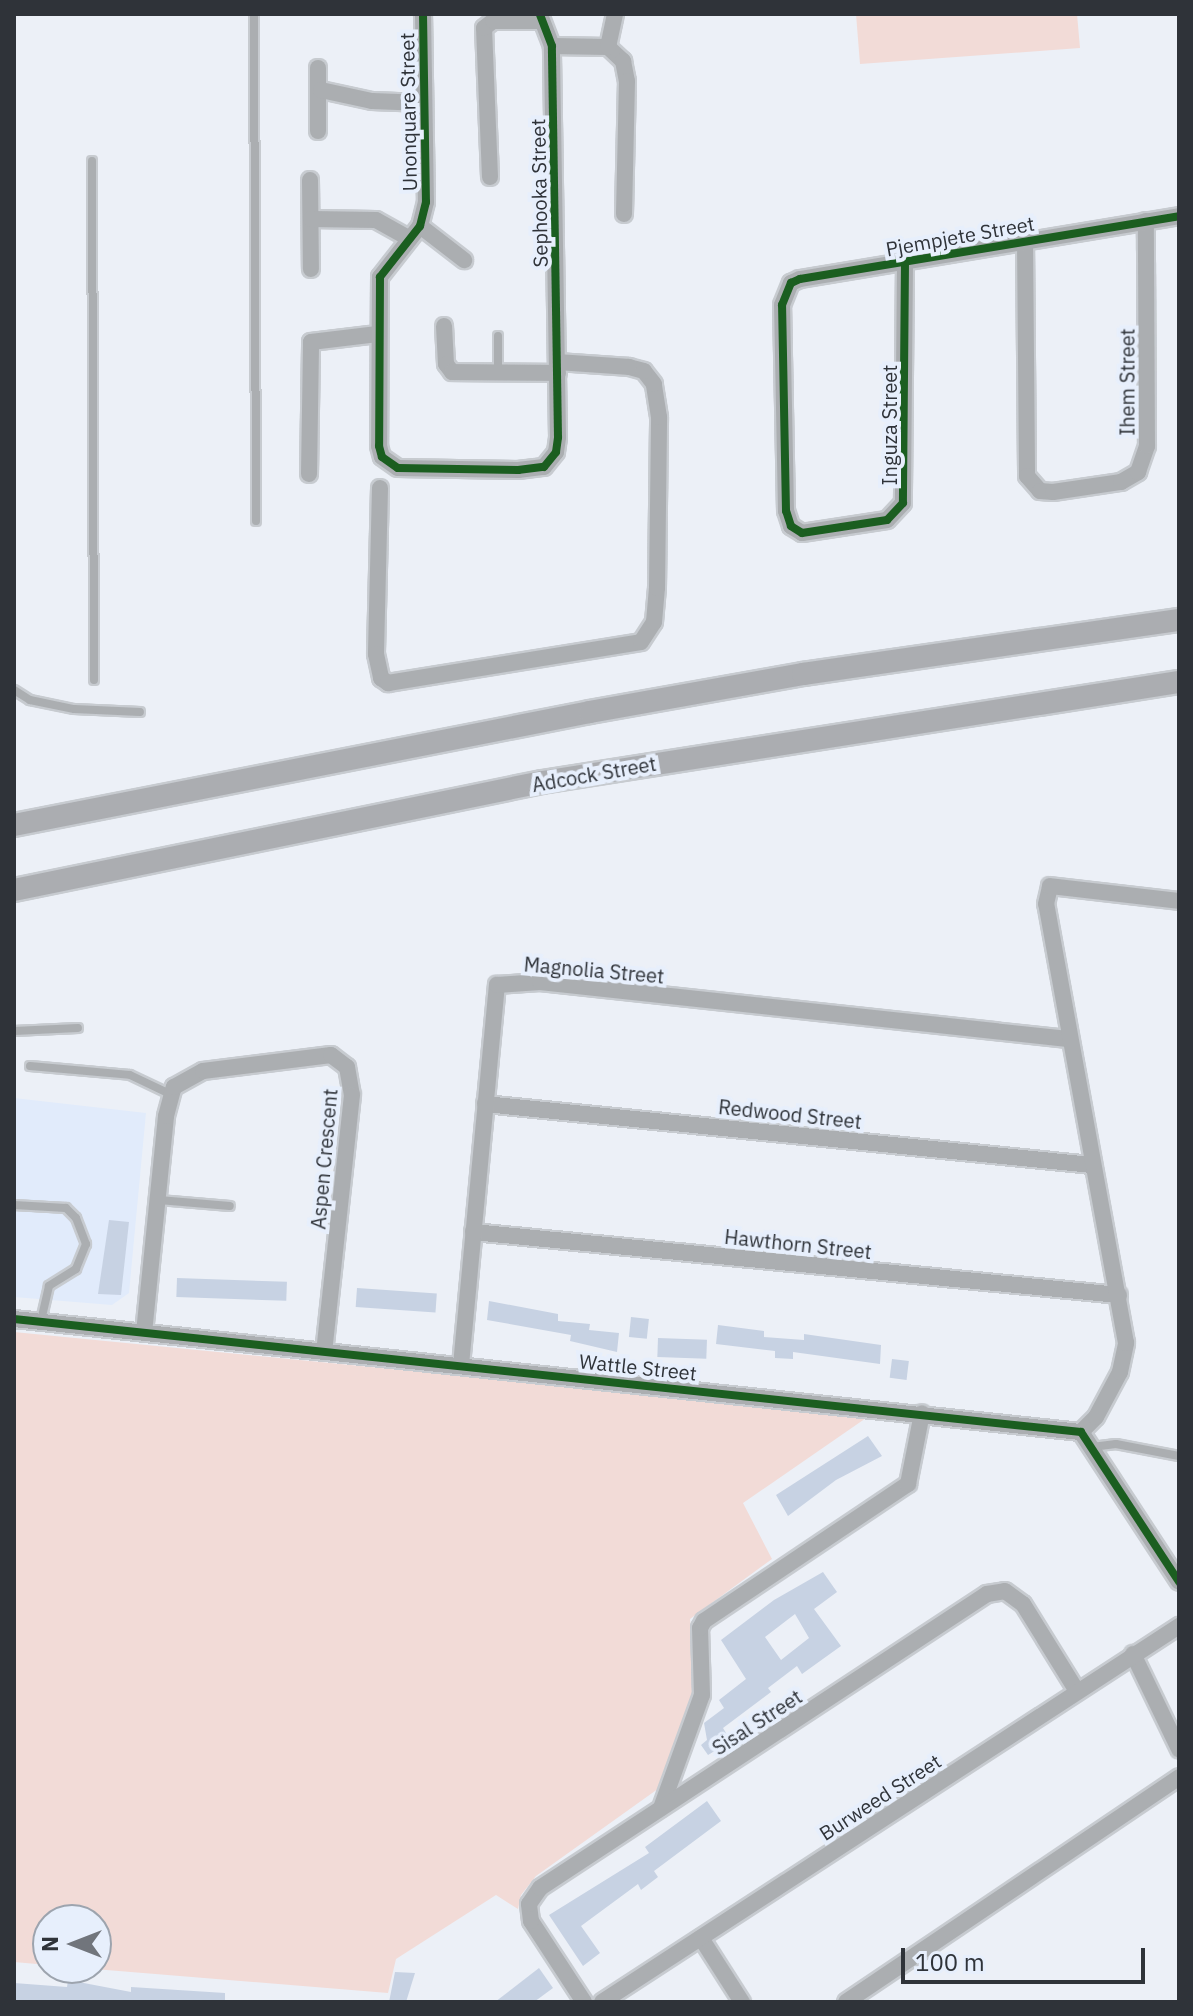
<!DOCTYPE html>
<style>
body{margin:0}
#map{position:relative;width:1193px;height:2016px;overflow:hidden;background:#ecf0f7;font-family:"IBM Plex Sans",sans-serif}
div>[style]{position:absolute}
.built>*{inset:0;background:#e1ebfb}
.green>*{inset:0;background:#f2dbd7}
.building>*{inset:0;background:#c7d2e3;transform-origin:0 0}
.roads{filter:drop-shadow(2px 0 #c7cbd0) drop-shadow(-2px 0 #c7cbd0) drop-shadow(0 2px #c7cbd0) drop-shadow(0 -2px #c7cbd0)}
.service>*{height:8px;margin:-4px;padding:0 4px;transform-origin:4px;border-radius:4px;background:#abaeb1}
.minor>*{height:16px;margin:-8px;padding:0 8px;transform-origin:8px;border-radius:8px;background:#abaeb1}
.secondary>*{height:22px;margin:-11px;padding:0 11px;transform-origin:11px;border-radius:11px;background:#abadb1}
.cycleway>*{height:8px;margin:-4px;padding:0 4px;transform-origin:4px;border-radius:4px;background:#1b5e20}
span{translate:-50% -50%;white-space:nowrap;text-align:center;line-height:1.15;-webkit-text-stroke:8px #e7effc;paint-order:stroke}
.street-label{font-size:20px;color:#2f3339}
.frame{position:absolute;inset:0;border:16px solid #2f3339;pointer-events:none}
.north{position:absolute;left:32px;top:1904px;width:80px;height:80px;box-sizing:border-box;background:#e7effc;border:2px solid #9da4ae;border-radius:50%;rotate:270deg;font-size:22px;font-weight:700;line-height:32px;text-align:center;color:#2f3339}
.north::after{content:'';display:block;margin:auto;width:28px;height:36px;background:#71757c;clip-path:polygon(50% 0,100% 100%,50% 72%,0 100%)}
.scale{position:absolute;left:901px;top:1948px;width:244px;height:36px;box-sizing:border-box;border:4px solid #2f3339;border-top:0;padding-left:10px;font-size:24px;line-height:28px;white-space:nowrap;color:#2f3339;-webkit-text-stroke:6px #e7effc;paint-order:stroke}
</style>
<div id="map">
<div class="built">
<i style="clip-path:polygon(14px 1098px,146px 1113px,129px 1293px,112px 1305px,14px 1297px)"></i>
</div>
<div class="green">
<i style="clip-path:polygon(856px 14px,1077px 14px,1080px 48px,860px 64px)"></i>
<i style="clip-path:polygon(14px 1332px,869px 1416px,743px 1503px,772px 1559px,690px 1619px,697px 1701px,669px 1781px,536px 1876px,521px 1895px,518px 1909px,496px 1895px,396px 1959px,388px 1993px,82px 1968px,96px 1968px,96px 1920px,48px 1920px,48px 1965px,14px 1962px)"></i>
</div>
<div class="building">
<i style="clip-path:polygon(109px 1220px,129px 1222px,121px 1295px,98px 1294px)"></i>
<i style="left:177px;top:1278px;width:110px;height:19px;rotate:2deg"></i>
<i style="left:357px;top:1288px;width:80px;height:19px;rotate:4deg"></i>
<i style="clip-path:polygon(489px 1301px,558px 1314px,558px 1321px,590px 1324px,589px 1330px,619px 1333px,617px 1352px,570px 1341px,571px 1335px,487px 1320px)"></i>
<i style="left:631px;top:1317px;width:18px;height:20px;rotate:6deg"></i>
<i style="clip-path:polygon(718px 1325px,764px 1331px,764px 1337px,804px 1340px,804px 1334px,881px 1345px,880px 1364px,793px 1352px,793px 1359px,775px 1358px,775px 1351px,716px 1344px)"></i>
<i style="left:658px;top:1338px;width:49px;height:19px;rotate:2deg"></i>
<i style="left:892px;top:1359px;width:17px;height:19px;rotate:7deg"></i>
<i style="clip-path:polygon(868px 1436px,882px 1456px,836px 1480px,788px 1516px,776px 1495px)"></i>
<i style="clip-path:polygon(evenodd,823px 1572px,837px 1592px,814px 1609px,841px 1646px,802px 1674px,797px 1666px,768px 1688px,771px 1692px,723px 1728px,731px 1741px,708px 1755px,701px 1745px,707px 1740px,704px 1723px,724px 1708px,719px 1700px,746px 1679px,721px 1640px,774px 1600px,823px 1572px,795px 1614px,809px 1638px,781px 1660px,765px 1637px,795px 1614px)"></i>
<i style="clip-path:polygon(707px 1801px,721px 1821px,654px 1871px,658px 1877px,641px 1890px,638px 1884px,581px 1926px,600px 1953px,583px 1966px,549px 1915px,649px 1853px,645px 1847px)"></i>
<i style="clip-path:polygon(539px 1968px,553px 1988px,534px 2002px,495px 2002px)"></i>
<i style="clip-path:polygon(395px 1972px,415px 1973px,406px 2002px,389px 2002px)"></i>
<i style="clip-path:polygon(68px 1980px,131px 1992px,131px 1987px,225px 1993px,225px 2002px,14px 2002px,14px 1983px,67px 1987px)"></i>
</div>
<div class="roads">
<div class="service">
<i style="left:254px;top:14px;width:507px;rotate:89.77deg"></i>
<i style="left:92px;top:161px;width:519px;rotate:89.78deg"></i>
<i style="left:498px;top:336px;width:38px;rotate:90deg"></i>
<i style="left:14px;top:690px;width:19px;rotate:32deg"></i>
<i style="left:30px;top:700px;width:45px;rotate:11.6deg"></i>
<i style="left:74px;top:709px;width:66px;rotate:2.6deg"></i>
<i style="left:14px;top:1031px;width:64px;rotate:-2.7deg"></i>
<i style="left:30px;top:1066px;width:100px;rotate:5.1deg"></i>
<i style="left:130px;top:1075px;width:44px;rotate:25.4deg"></i>
<i style="left:159px;top:1200px;width:71px;rotate:4.8deg"></i>
<i style="left:14px;top:1205px;width:52px;rotate:3.3deg"></i>
<i style="left:66px;top:1208px;width:14px;rotate:45deg"></i>
<i style="left:76px;top:1218px;width:28px;rotate:69deg"></i>
<i style="left:86px;top:1244px;width:27px;rotate:112deg"></i>
<i style="left:76px;top:1269px;width:32px;rotate:148deg"></i>
<i style="left:49px;top:1286px;width:36px;rotate:103deg"></i>
<i style="left:1092px;top:1447px;width:24px;rotate:-7deg"></i>
<i style="left:1116px;top:1444px;width:64px;rotate:10.8deg"></i>
</div>
<div class="minor">
<i style="left:423px;top:14px;width:188px;rotate:89.1deg"></i>
<i style="left:426px;top:202px;width:25px;rotate:104deg"></i>
<i style="left:420px;top:226px;width:65px;rotate:128.1deg"></i>
<i style="left:380px;top:277px;width:169px;rotate:90.3deg"></i>
<i style="left:379px;top:446px;width:11px;rotate:75deg"></i>
<i style="left:382px;top:457px;width:19px;rotate:35deg"></i>
<i style="left:398px;top:468px;width:120px;rotate:1deg"></i>
<i style="left:518px;top:470px;width:26px;rotate:-7deg"></i>
<i style="left:544px;top:467px;width:19px;rotate:-51deg"></i>
<i style="left:556px;top:452px;width:15px;rotate:-82deg"></i>
<i style="left:558px;top:437px;width:391px;rotate:-90.9deg"></i>
<i style="left:552px;top:46px;width:34px;rotate:-111deg"></i>
<i style="left:552px;top:46px;width:56px;rotate:1deg"></i>
<i style="left:608px;top:47px;width:21px;rotate:43deg"></i>
<i style="left:623px;top:61px;width:20px;rotate:79deg"></i>
<i style="left:627px;top:81px;width:133px;rotate:91.3deg"></i>
<i style="left:608px;top:47px;width:34px;rotate:-78deg"></i>
<i style="left:318px;top:68px;width:63px;rotate:90deg"></i>
<i style="left:321px;top:90px;width:52px;rotate:12.2deg"></i>
<i style="left:372px;top:101px;width:52px;rotate:2.2deg"></i>
<i style="left:490px;top:177px;width:149px;rotate:-92.3deg"></i>
<i style="left:484px;top:28px;width:11px;rotate:-38deg"></i>
<i style="left:493px;top:21px;width:48px"></i>
<i style="left:310px;top:180px;width:89px;rotate:89.4deg"></i>
<i style="left:311px;top:219px;width:65px;rotate:0.9deg"></i>
<i style="left:376px;top:220px;width:38px;rotate:29deg"></i>
<i style="left:420px;top:226px;width:56px;rotate:37.7deg"></i>
<i style="left:1025px;top:241px;width:235px;rotate:89.5deg"></i>
<i style="left:1027px;top:476px;width:20px;rotate:49deg"></i>
<i style="left:1040px;top:491px;width:13px;rotate:4deg"></i>
<i style="left:1053px;top:492px;width:69px;rotate:-8.4deg"></i>
<i style="left:1121px;top:482px;width:20px;rotate:-30deg"></i>
<i style="left:1138px;top:472px;width:28px;rotate:-71deg"></i>
<i style="left:1147px;top:446px;width:225px;rotate:-90.3deg"></i>
<i style="left:905px;top:262px;width:241px;rotate:90.5deg"></i>
<i style="left:903px;top:503px;width:23px;rotate:133deg"></i>
<i style="left:887px;top:520px;width:86px;rotate:171.3deg"></i>
<i style="left:802px;top:533px;width:13px;rotate:-148deg"></i>
<i style="left:791px;top:526px;width:16px;rotate:-108deg"></i>
<i style="left:786px;top:511px;width:206px;rotate:-91.1deg"></i>
<i style="left:782px;top:305px;width:24px;rotate:-68deg"></i>
<i style="left:791px;top:283px;width:10px;rotate:-24deg"></i>
<i style="left:800px;top:279px;width:384px;rotate:-9.4deg"></i>
<i style="left:444px;top:326px;width:38px;rotate:87deg"></i>
<i style="left:446px;top:364px;width:10px;rotate:53deg"></i>
<i style="left:452px;top:372px;width:106px;rotate:0.5deg"></i>
<i style="left:309px;top:474px;width:132px;rotate:-89.1deg"></i>
<i style="left:311px;top:342px;width:67px;rotate:-6.8deg"></i>
<i style="left:380px;top:488px;width:166px;rotate:91.4deg"></i>
<i style="left:376px;top:654px;width:25px;rotate:78deg"></i>
<i style="left:381px;top:678px;width:9px;rotate:36deg"></i>
<i style="left:388px;top:683px;width:256px;rotate:-9.2deg"></i>
<i style="left:641px;top:642px;width:24px;rotate:-57deg"></i>
<i style="left:654px;top:622px;width:34px;rotate:-85deg"></i>
<i style="left:657px;top:588px;width:171px;rotate:-89.3deg"></i>
<i style="left:659px;top:417px;width:33px;rotate:-99deg"></i>
<i style="left:654px;top:384px;width:16px;rotate:-128deg"></i>
<i style="left:644px;top:371px;width:16px;rotate:-165deg"></i>
<i style="left:629px;top:367px;width:71px;rotate:-176deg"></i>
<i style="left:485px;top:1104px;width:610px;rotate:5.74deg"></i>
<i style="left:473px;top:1232px;width:649px;rotate:5.57deg"></i>
<i style="left:14px;top:1319px;width:1073px;rotate:6.05deg"></i>
<i style="left:1081px;top:1432px;width:179px;rotate:56.8deg"></i>
<i style="left:144px;top:1333px;width:218px;rotate:-84.2deg"></i>
<i style="left:166px;top:1116px;width:30px;rotate:-75deg"></i>
<i style="left:174px;top:1087px;width:33px;rotate:-29deg"></i>
<i style="left:203px;top:1071px;width:129px;rotate:-7.1deg"></i>
<i style="left:331px;top:1055px;width:20px;rotate:37deg"></i>
<i style="left:347px;top:1067px;width:28px;rotate:80deg"></i>
<i style="left:352px;top:1095px;width:258px;rotate:96.2deg"></i>
<i style="left:461px;top:1365px;width:382px;rotate:-84.6deg"></i>
<i style="left:497px;top:985px;width:43px;rotate:-4deg"></i>
<i style="left:540px;top:982px;width:531px;rotate:6.16deg"></i>
<i style="left:1081px;top:1432px;width:21px;rotate:-45deg"></i>
<i style="left:1096px;top:1417px;width:51px;rotate:-61.9deg"></i>
<i style="left:1120px;top:1372px;width:30px;rotate:-78deg"></i>
<i style="left:1126px;top:1343px;width:446px;rotate:-100.3deg"></i>
<i style="left:1046px;top:904px;width:18px;rotate:-77deg"></i>
<i style="left:1050px;top:886px;width:130px;rotate:6.6deg"></i>
<i style="left:1133px;top:1654px;width:106px;rotate:64.2deg"></i>
<i style="left:661px;top:1808px;width:120px;rotate:-70.1deg"></i>
<i style="left:702px;top:1695px;width:67px;rotate:-91.7deg"></i>
<i style="left:700px;top:1628px;width:8px;rotate:-60deg"></i>
<i style="left:704px;top:1621px;width:246px;rotate:-33.9deg"></i>
<i style="left:908px;top:1484px;width:72px;rotate:-78.8deg"></i>
<i style="left:701px;top:1938px;width:76px;rotate:57.4deg"></i>
<i style="left:584px;top:2002px;width:97px;rotate:-123.2deg"></i>
<i style="left:531px;top:1921px;width:17px;rotate:-97deg"></i>
<i style="left:529px;top:1904px;width:19px;rotate:-55deg"></i>
<i style="left:540px;top:1888px;width:535px;rotate:-33.33deg"></i>
<i style="left:987px;top:1594px;width:18px;rotate:-9deg"></i>
<i style="left:1005px;top:1591px;width:22px;rotate:36deg"></i>
<i style="left:1023px;top:1604px;width:102px;rotate:58.2deg"></i>
<i style="left:602px;top:2002px;width:689px;rotate:-33.09deg"></i>
<i style="left:846px;top:2002px;width:402px;rotate:-34deg"></i>
</div>
<div class="secondary">
<i style="left:14px;top:825px;width:587px;rotate:-11.1deg"></i>
<i style="left:590px;top:712px;width:216px;rotate:-10.1deg"></i>
<i style="left:803px;top:674px;width:380px;rotate:-8.2deg"></i>
<i style="left:14px;top:890px;width:539px;rotate:-11.56deg"></i>
<i style="left:542px;top:782px;width:645px;rotate:-8.92deg"></i>
</div>
</div>
<div class="cycleway">
<i style="left:423px;top:14px;width:188px;rotate:89.1deg"></i>
<i style="left:426px;top:202px;width:25px;rotate:104deg"></i>
<i style="left:420px;top:226px;width:65px;rotate:128.1deg"></i>
<i style="left:380px;top:277px;width:169px;rotate:90.3deg"></i>
<i style="left:379px;top:446px;width:11px;rotate:75deg"></i>
<i style="left:382px;top:457px;width:19px;rotate:35deg"></i>
<i style="left:398px;top:468px;width:120px;rotate:1deg"></i>
<i style="left:518px;top:470px;width:26px;rotate:-7deg"></i>
<i style="left:544px;top:467px;width:19px;rotate:-51deg"></i>
<i style="left:556px;top:452px;width:15px;rotate:-82deg"></i>
<i style="left:558px;top:437px;width:391px;rotate:-90.9deg"></i>
<i style="left:552px;top:46px;width:34px;rotate:-111deg"></i>
<i style="left:905px;top:262px;width:241px;rotate:90.5deg"></i>
<i style="left:903px;top:503px;width:23px;rotate:133deg"></i>
<i style="left:887px;top:520px;width:86px;rotate:171.3deg"></i>
<i style="left:802px;top:533px;width:13px;rotate:-148deg"></i>
<i style="left:791px;top:526px;width:16px;rotate:-108deg"></i>
<i style="left:786px;top:511px;width:206px;rotate:-91.1deg"></i>
<i style="left:782px;top:305px;width:24px;rotate:-68deg"></i>
<i style="left:791px;top:283px;width:10px;rotate:-24deg"></i>
<i style="left:800px;top:279px;width:384px;rotate:-9.4deg"></i>
<i style="left:14px;top:1319px;width:1073px;rotate:6.05deg"></i>
<i style="left:1081px;top:1432px;width:179px;rotate:56.8deg"></i>
</div>
<div class="street-label">
<span style="left:408px;top:112px;rotate:-91deg">Unonquare Street</span>
<span style="left:539px;top:193px;rotate:-91deg">Sephooka Street</span>
<span style="left:960px;top:236px;rotate:-10deg">Pjempjete Street</span>
<span style="left:1127px;top:382px;rotate:-90deg">Ihem Street</span>
<span style="left:889px;top:425px;rotate:-90deg">Inguza Street</span>
<span style="left:594px;top:774px;rotate:-10deg">Adcock Street</span>
<span style="left:594px;top:970px;rotate:5deg">Magnolia Street</span>
<span style="left:790px;top:1114px;rotate:6deg">Redwood Street</span>
<span style="left:324px;top:1159px;rotate:-85deg">Aspen Crescent</span>
<span style="left:798px;top:1244px;rotate:6deg">Hawthorn Street</span>
<span style="left:638px;top:1367px;rotate:6deg">Wattle Street</span>
<span style="left:757px;top:1722px;rotate:-33deg">Sisal Street</span>
<span style="left:880px;top:1797px;rotate:-33deg">Burweed Street</span>
</div>
<div class="frame"></div>
<div class="north">N</div>
<div class="scale">100 m</div>
</div>
